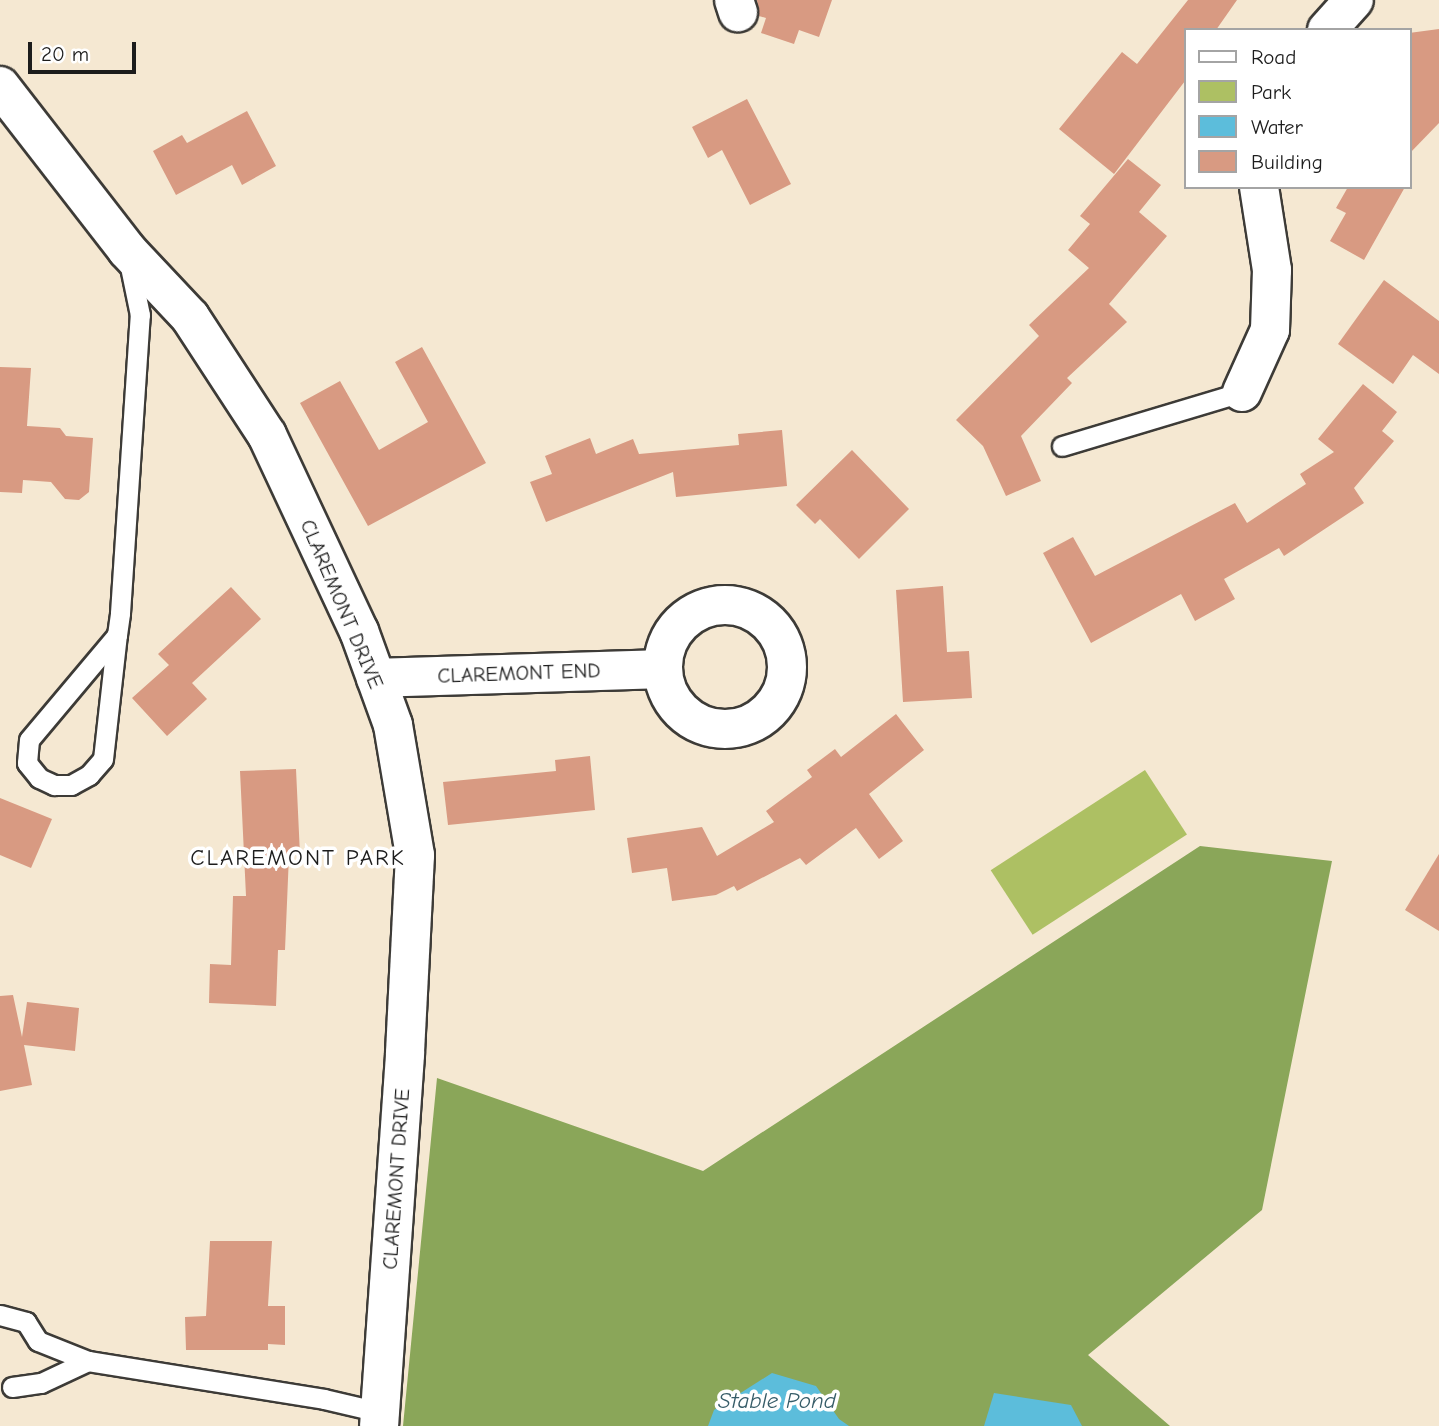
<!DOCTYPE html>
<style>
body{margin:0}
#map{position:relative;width:1439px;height:1426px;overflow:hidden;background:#f5e8d2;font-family:"Comic Neue",sans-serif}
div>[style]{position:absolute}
.green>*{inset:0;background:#adc063;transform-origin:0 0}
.forest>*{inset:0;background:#8aa659}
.water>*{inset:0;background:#5cbddb}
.building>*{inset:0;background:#d89a82}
.roads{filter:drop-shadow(2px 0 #3d3b37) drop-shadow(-2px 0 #3d3b37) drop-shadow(0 2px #3d3b37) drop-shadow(0 -2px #3d3b37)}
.service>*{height:19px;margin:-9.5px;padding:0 9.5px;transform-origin:9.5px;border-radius:9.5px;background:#fff}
.minor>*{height:38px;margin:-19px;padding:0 19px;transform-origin:19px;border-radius:19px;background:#fff}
.minor>.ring{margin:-19px;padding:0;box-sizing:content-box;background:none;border:38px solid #fff;border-radius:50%}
span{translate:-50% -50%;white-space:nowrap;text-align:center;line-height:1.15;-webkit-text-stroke:7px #fff;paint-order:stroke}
.street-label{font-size:21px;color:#1c1c1c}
.neighbourhood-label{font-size:23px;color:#1c1c1c;letter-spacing:2px}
.water-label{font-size:23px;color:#365c68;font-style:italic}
.legend{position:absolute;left:1184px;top:28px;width:228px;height:161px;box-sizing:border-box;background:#fff;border:2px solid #a4a4a4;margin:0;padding:9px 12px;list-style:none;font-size:21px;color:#1c1c1c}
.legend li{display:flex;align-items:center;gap:14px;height:35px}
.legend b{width:35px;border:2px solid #a4a4a4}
.scale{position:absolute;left:28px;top:42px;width:108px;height:32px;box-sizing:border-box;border:4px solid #1c1c1c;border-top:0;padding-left:9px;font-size:21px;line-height:24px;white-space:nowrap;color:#1c1c1c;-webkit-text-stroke:5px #fff;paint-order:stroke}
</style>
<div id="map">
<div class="green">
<i style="left:1145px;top:770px;width:77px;height:184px;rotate:57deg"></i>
</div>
<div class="forest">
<i style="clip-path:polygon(1200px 846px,1332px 861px,1262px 1210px,1088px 1355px,1170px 1426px,403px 1426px,437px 1078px,703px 1171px)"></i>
</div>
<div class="water">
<i style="clip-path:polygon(772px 1373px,816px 1386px,839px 1419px,849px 1426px,708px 1426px,714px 1410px)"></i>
<i style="clip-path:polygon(994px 1393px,1071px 1405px,1082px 1426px,984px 1426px)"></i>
</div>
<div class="building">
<i style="clip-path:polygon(757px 0,832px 0,819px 37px,799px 30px,794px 44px,761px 33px,766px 18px,759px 16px)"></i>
<i style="clip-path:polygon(1188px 0,1237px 0,1216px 30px,1185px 30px,1185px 81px,1114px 174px,1059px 129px,1122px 52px,1137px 64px)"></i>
<i style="clip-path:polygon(1439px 29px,1439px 123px,1409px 154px,1409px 33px)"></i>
<i style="clip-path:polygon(747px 99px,791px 184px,750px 205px,722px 150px,708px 158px,692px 127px)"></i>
<i style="clip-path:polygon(247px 111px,276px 166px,242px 185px,232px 165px,176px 195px,153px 151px,182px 135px,187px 143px)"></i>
<i style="clip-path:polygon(1128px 159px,1161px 185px,1139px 212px,1167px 236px,1109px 304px,1127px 322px,1067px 378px,1072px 383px,1021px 436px,1041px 481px,1006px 496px,983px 446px,956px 420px,1039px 336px,1029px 325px,1089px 268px,1068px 250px,1090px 224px,1080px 216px)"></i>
<i style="clip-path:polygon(1348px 187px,1405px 187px,1364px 260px,1330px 241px,1346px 213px,1336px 208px)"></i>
<i style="clip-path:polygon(1384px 280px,1439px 321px,1439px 374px,1413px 355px,1393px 384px,1338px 344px)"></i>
<i style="clip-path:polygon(422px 347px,486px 463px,368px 526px,300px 403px,340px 381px,379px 450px,428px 422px,395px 362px)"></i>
<i style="clip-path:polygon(0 367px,31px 368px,27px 426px,60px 428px,66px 436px,93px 438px,89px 492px,79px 500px,65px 499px,51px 482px,23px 480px,22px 493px,0 492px)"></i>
<i style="clip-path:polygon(1363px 384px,1397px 412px,1382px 431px,1394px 441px,1354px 488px,1364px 503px,1284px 556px,1279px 548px,1224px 579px,1235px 599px,1195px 621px,1181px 594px,1091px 643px,1043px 553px,1073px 537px,1095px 576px,1235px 503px,1247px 523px,1306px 484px,1300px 474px,1334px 452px,1318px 439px)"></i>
<i style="clip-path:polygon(782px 430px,787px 486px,676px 497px,673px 472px,546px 522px,530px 482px,552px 474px,545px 456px,590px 438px,596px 454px,633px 439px,639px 454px,739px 445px,738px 434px)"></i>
<i style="clip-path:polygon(852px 450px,909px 509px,859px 559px,820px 519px,815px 524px,796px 505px)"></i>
<i style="clip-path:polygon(943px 586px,947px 652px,969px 651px,972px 698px,903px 702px,896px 590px)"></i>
<i style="clip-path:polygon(231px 587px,261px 619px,192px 683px,207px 699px,167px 736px,132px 698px,169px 665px,158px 654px)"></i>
<i style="clip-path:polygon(896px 714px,924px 750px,869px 794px,903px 841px,879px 859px,856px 828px,806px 865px,800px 858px,737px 891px,734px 886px,716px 895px,672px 901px,667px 868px,632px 873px,627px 838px,702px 827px,717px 856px,774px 822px,766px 811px,812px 777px,807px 770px,835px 749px,841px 757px)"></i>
<i style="clip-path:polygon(590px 756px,595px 810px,448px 825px,443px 782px,556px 771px,555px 760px)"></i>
<i style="clip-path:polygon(296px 769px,300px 855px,289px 855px,285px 950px,278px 950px,276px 1006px,209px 1003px,210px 964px,231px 965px,233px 896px,246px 896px,240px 771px)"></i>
<i style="clip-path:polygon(0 798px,52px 819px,31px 868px,0 855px)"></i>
<i style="clip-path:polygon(1439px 854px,1439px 931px,1405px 910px)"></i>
<i style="clip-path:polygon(13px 995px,22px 1037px,27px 1002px,79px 1008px,75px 1051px,24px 1045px,32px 1085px,0 1091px,0 996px)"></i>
<i style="clip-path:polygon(210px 1241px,272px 1241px,268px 1306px,285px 1306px,285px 1345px,268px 1344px,268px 1350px,186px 1350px,185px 1317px,206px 1316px)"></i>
</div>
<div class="roads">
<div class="service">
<i style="left:1062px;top:446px;width:188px;rotate:-16.7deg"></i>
<i style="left:117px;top:635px;width:137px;rotate:130deg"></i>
<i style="left:29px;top:740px;width:23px;rotate:95deg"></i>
<i style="left:27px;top:763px;width:19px;rotate:51deg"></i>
<i style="left:39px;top:778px;width:17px;rotate:25deg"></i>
<i style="left:54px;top:785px;width:17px"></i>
<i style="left:71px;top:785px;width:21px;rotate:-29deg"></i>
<i style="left:89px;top:775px;width:21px;rotate:-49deg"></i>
<i style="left:103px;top:759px;width:125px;rotate:-83.6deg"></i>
<i style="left:117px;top:635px;width:22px;rotate:-82deg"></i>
<i style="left:120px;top:613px;width:299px;rotate:-86.2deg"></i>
<i style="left:140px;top:315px;width:54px;rotate:-101.7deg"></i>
<i style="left:0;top:1315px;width:27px;rotate:15deg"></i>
<i style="left:26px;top:1322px;width:22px;rotate:58deg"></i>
<i style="left:38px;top:1341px;width:54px;rotate:21.8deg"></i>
<i style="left:88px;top:1361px;width:239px;rotate:9.1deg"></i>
<i style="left:324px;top:1399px;width:57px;rotate:13.1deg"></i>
<i style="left:12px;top:1387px;width:29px;rotate:-8deg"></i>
<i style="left:41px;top:1383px;width:52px;rotate:-25.1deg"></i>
</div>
<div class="minor">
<i style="left:734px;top:0;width:13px;rotate:72deg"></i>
<i style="left:1327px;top:30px;width:40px;rotate:-48deg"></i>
<i style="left:0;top:86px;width:207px;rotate:52.2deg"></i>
<i style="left:127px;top:250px;width:92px;rotate:46.8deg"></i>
<i style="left:190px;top:317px;width:141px;rotate:56.9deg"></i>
<i style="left:267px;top:435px;width:217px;rotate:64.9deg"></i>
<i style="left:359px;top:631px;width:100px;rotate:70.1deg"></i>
<i style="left:393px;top:725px;width:132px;rotate:80.4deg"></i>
<i style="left:415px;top:855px;width:200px;rotate:92.9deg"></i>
<i style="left:405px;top:1055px;width:372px;rotate:94deg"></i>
<i style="left:1242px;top:392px;width:68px;rotate:-65.7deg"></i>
<i style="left:1270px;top:330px;width:60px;rotate:-88.1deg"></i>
<i style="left:1272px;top:270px;width:84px;rotate:-98.9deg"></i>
<i class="ring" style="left:663px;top:605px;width:86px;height:86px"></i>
<i style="left:376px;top:678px;width:286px;rotate:-1.8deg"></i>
</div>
</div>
<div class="street-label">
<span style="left:342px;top:604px;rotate:67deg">CLAREMONT DRIVE</span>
<span style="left:519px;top:673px;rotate:-2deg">CLAREMONT END</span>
<span style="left:396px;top:1179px;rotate:-86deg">CLAREMONT DRIVE</span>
</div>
<div class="neighbourhood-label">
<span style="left:298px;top:858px">CLAREMONT PARK</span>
</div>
<div class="water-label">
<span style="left:777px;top:1401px">Stable Pond</span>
</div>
<ul class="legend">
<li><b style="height:9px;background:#fff"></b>Road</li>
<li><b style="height:19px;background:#adc063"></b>Park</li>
<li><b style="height:19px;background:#5cbddb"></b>Water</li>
<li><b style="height:19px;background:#d89a82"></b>Building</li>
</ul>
<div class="scale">20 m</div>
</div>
